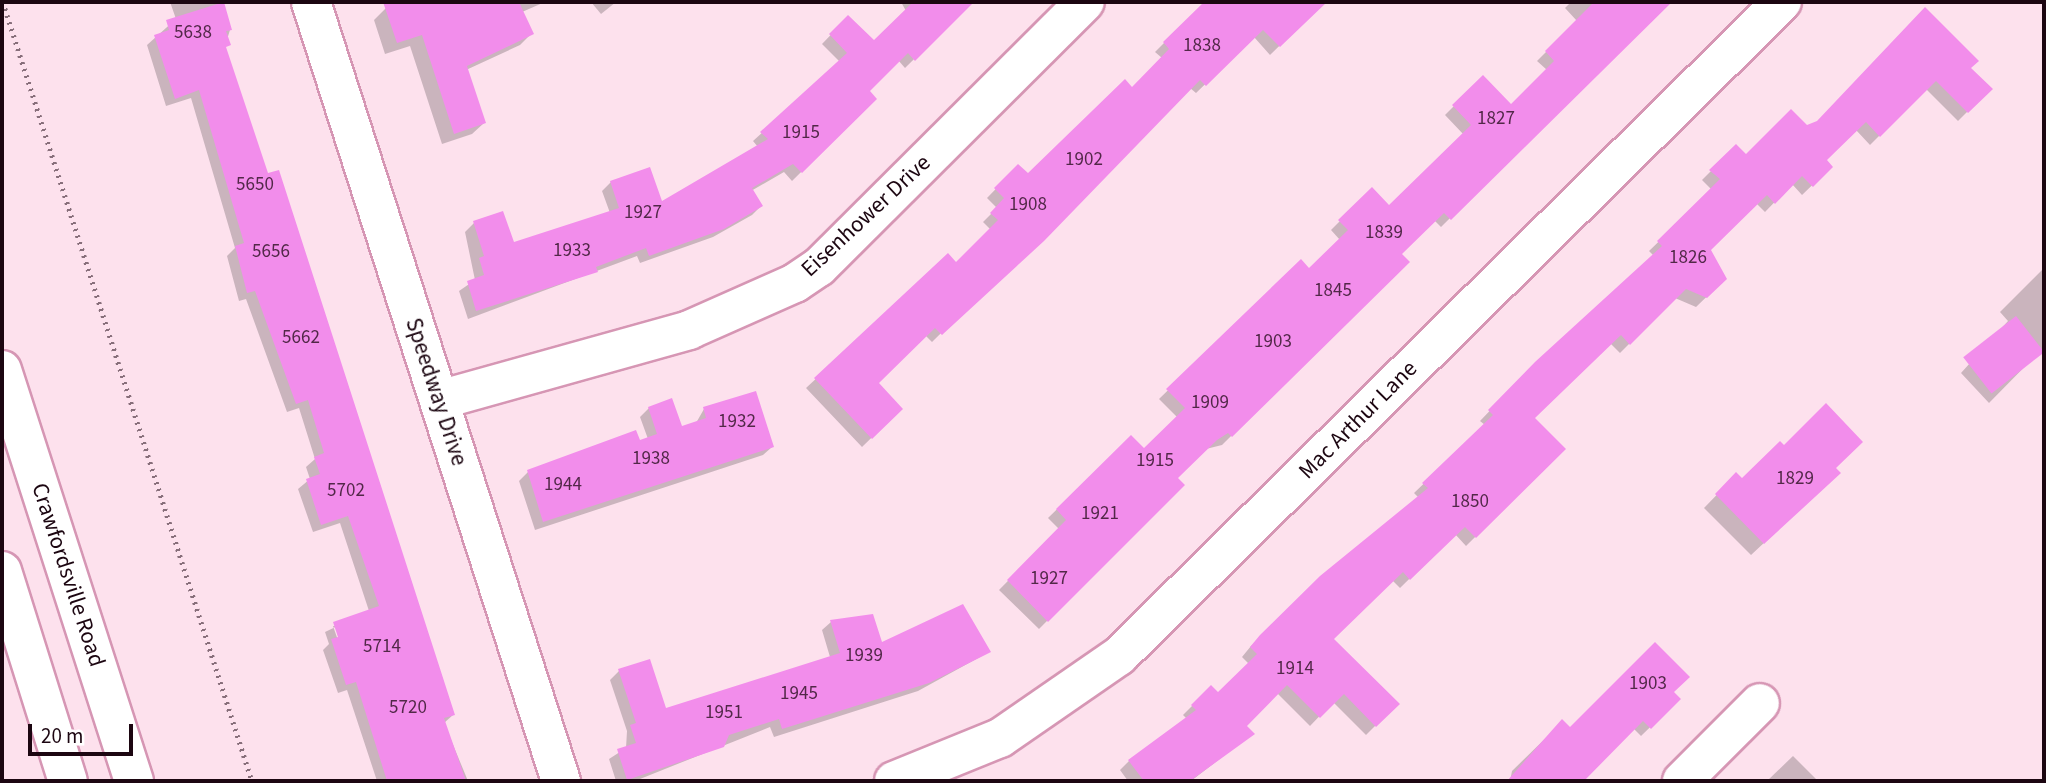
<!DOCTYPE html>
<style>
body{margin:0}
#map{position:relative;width:2046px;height:783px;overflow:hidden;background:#fde1ed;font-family:"Source Sans 3",sans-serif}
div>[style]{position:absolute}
.shadow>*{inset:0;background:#0003}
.building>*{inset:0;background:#f28deb;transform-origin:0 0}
.path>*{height:4.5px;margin-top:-2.25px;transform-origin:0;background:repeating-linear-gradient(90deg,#876e7a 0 2px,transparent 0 7px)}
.roads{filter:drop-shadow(2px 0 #d696b4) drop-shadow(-2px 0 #d696b4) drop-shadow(0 2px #d696b4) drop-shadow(0 -2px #d696b4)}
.minor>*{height:38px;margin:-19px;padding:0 19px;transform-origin:19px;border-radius:19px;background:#fff}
.major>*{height:38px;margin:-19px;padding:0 19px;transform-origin:19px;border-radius:19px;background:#fff}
span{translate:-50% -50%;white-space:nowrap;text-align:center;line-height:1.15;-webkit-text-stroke:6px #fff;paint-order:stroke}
.number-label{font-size:19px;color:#522848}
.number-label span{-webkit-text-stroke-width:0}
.street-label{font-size:23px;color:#1c0611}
.frame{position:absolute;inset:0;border:4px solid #1c0611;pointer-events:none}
.scale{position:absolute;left:28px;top:724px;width:105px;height:32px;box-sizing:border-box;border:4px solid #1c0611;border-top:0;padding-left:9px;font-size:21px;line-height:24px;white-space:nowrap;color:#1c0611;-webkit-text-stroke:5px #fff;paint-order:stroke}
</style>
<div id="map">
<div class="shadow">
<i style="clip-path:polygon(evenodd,170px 2px,222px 2px,230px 30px,224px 49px,453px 715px,444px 723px,468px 781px,377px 781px,347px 690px,338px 693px,323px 650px,329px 644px,325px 632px,369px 611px,340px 523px,313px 532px,298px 489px,310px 479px,306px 467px,315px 459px,299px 408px,287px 412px,246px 299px,239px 301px,227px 256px,235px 248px,191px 98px,166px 106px,147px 45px,176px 19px,170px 2px,333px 626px,336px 626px,340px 646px,333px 626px)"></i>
<i style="clip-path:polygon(411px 2px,545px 2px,522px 12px,532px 33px,520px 45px,466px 70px,484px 123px,472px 134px,442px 144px,410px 46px,385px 54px,374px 20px,386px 8px)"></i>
<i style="clip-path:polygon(591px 2px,616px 2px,601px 14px)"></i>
<i style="clip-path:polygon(901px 2px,972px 2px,905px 68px,898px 60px,867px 91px,875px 99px,792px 181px,784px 172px,751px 191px,761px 206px,752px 215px,713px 237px,640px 263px,637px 256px,468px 319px,459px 291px,475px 280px,465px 232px,474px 223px,513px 245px,610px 213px,602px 191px,611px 182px,661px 204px,758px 147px,753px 141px,840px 62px,822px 44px,848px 17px,874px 42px,906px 11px)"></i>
<i style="clip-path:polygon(1205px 2px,1300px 2px,1312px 14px,1270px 55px,1254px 37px,1196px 93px,1190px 88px,932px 342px,925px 335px,876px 383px,901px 409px,862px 447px,806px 388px,948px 256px,956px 264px,991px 230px,983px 222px,997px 208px,987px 198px,1018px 166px,1028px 176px,1132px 89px,1162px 58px,1155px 52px)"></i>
<i style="clip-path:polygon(1571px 2px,1668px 2px,1441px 227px,1434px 220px,1400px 254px,1407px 262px,1222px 445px,1206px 449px,1176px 478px,1182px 485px,1039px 629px,999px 590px,1059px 529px,1048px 518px,1131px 437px,1144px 450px,1177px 417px,1159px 399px,1301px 261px,1309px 271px,1340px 240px,1331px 230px,1372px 189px,1389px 207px,1464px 135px,1445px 115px,1483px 77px,1511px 106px,1547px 70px,1537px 61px,1577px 21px,1565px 8px)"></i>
<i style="clip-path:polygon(1969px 68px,1990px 89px,1958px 121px,1926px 89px,1870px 145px,1856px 130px,1825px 160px,1831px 167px,1802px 195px,1792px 184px,1765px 212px,1756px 203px,1709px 250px,1725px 279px,1696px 307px,1675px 298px,1620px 353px,1610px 343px,1533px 418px,1564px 449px,1466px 546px,1455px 534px,1400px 588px,1392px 580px,1332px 639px,1397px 704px,1366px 735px,1333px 702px,1310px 726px,1277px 693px,1244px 726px,1252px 734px,1191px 781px,1128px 781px,1120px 770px,1129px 761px,1187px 719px,1183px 715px,1211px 687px,1218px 695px,1249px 664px,1242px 657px,1251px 646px,1419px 498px,1414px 493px,1485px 425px,1480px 421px,1526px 373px,1654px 256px,1649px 251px,1712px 190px,1702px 180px,1736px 146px,1746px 157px,1807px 127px)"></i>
<i style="clip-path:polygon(2044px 268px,2044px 347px,1989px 403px,1961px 373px,2008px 321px,2000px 312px)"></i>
<i style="clip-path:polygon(649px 408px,681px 428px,696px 423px,704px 409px,772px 447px,763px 455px,535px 530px,519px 481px,528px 472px,648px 439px,640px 417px)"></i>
<i style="clip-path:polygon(1834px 468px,1826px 485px,1751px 555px,1704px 508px,1736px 475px,1742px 481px)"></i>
<i style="clip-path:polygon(831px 622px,881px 644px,989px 652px,918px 691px,774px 737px,770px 727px,635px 781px,616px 781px,609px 759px,626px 748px,627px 731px,610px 680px,619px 671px,665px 711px,830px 657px,822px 630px)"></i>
<i style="clip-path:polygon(1672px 692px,1679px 699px,1641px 736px,1633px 728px,1580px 781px,1510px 781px,1512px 771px,1562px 722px,1570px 730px)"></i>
<i style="clip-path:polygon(1793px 756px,1818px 781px,1767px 781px)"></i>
</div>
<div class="building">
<i style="clip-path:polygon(224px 2px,232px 30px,226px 31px,231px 45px,226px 47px,268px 173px,279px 170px,455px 715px,444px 718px,466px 781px,387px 781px,356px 682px,346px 685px,331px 639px,338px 637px,333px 622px,379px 606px,348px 516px,321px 525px,306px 479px,320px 474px,314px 457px,324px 453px,308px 400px,296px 404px,255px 291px,247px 293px,235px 246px,244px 243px,199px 90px,175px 99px,154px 35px,169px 30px,166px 20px)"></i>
<i style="clip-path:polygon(383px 2px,519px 2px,534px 34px,467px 66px,486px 123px,454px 134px,422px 35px,397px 43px)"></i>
<i style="clip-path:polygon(913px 2px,974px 2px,915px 61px,908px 53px,870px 91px,877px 99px,802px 173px,793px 164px,752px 188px,763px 206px,724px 229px,649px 256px,646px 248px,596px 267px,598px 272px,476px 311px,467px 281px,484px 275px,479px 258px,484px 256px,473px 221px,503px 211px,514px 242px,619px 208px,610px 181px,650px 167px,662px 201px,768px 139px,760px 132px,847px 53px,829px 34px,848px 15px,874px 40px)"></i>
<i style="clip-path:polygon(1204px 2px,1327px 2px,1280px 47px,1263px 30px,1206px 86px,1200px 80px,1044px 241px,942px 335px,935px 328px,879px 383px,903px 409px,872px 439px,814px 378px,948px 253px,956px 262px,998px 220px,990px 213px,1004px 198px,994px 188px,1018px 164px,1028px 173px,1125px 79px,1132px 87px,1169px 49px,1163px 42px)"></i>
<i style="clip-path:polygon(1594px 2px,1672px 2px,1451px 220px,1444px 213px,1402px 254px,1410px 262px,1232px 437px,1228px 433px,1217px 440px,1178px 478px,1185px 485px,1048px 622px,1007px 580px,1066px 520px,1056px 509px,1131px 435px,1144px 448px,1185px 408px,1166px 389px,1301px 259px,1309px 268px,1348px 230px,1338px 220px,1372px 187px,1389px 205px,1471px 125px,1452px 105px,1483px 75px,1511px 104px,1554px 61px,1545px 51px)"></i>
<i style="clip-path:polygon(1925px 7px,1979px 61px,1971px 68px,1993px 89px,1968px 113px,1936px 81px,1880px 137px,1866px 122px,1827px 160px,1833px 167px,1813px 187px,1802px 176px,1775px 204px,1767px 195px,1711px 250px,1727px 279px,1707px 298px,1686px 289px,1630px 345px,1621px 335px,1535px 418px,1566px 449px,1476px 538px,1465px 527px,1410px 580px,1403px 572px,1334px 639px,1400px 704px,1376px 727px,1344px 694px,1320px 718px,1287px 685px,1247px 726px,1255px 734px,1190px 781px,1144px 781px,1128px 760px,1196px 710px,1191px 705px,1211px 685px,1218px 692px,1257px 654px,1250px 647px,1260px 635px,1320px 576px,1428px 488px,1422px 483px,1493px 415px,1488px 410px,1535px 362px,1662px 246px,1657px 241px,1720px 179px,1709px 170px,1736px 144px,1746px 154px,1791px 109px,1807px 125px,1817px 121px)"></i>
<i style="left:2016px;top:316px;width:46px;height:67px;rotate:52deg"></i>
<i style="clip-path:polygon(756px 391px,774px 447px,543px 522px,527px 470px,636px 430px,640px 440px,657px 434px,648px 407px,672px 398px,682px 426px,706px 418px,703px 407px)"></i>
<i style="clip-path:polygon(1826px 403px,1863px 442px,1836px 468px,1841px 473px,1764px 544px,1715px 494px,1736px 472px,1742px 478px,1780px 441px,1784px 445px)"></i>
<i style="clip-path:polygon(963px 604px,991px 652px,929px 683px,782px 729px,779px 719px,729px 735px,724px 747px,627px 780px,617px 749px,636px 743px,630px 725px,636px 723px,618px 669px,650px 659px,666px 708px,840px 653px,830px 620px,873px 614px,882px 642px)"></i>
<i style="clip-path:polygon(1655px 642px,1690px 677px,1674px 692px,1681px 699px,1651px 729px,1643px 721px,1584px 781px,1507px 781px,1562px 719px,1570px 727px)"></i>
</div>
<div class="path">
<i style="left:3px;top:2px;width:818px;rotate:72.27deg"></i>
</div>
<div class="roads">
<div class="minor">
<i style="left:311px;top:2px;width:818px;rotate:72.21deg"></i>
<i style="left:439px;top:400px;width:260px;rotate:-15.6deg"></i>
<i style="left:689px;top:330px;width:116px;rotate:-23.9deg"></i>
<i style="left:795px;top:283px;width:29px;rotate:-34deg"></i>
<i style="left:819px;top:267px;width:375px;rotate:-44.9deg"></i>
<i style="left:894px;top:781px;width:114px;rotate:-22.1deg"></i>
<i style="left:1000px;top:738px;width:145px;rotate:-34.6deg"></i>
<i style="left:1119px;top:656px;width:931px;rotate:-44.61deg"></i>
<i style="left:1682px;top:781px;width:110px;rotate:-45deg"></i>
</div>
<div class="major">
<i style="left:2px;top:370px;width:432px;rotate:72.2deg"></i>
<i style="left:2px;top:571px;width:220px;rotate:72.6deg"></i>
</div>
</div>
<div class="number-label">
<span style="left:193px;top:33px">5638</span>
<span style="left:1202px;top:46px">1838</span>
<span style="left:1496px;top:119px">1827</span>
<span style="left:801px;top:133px">1915</span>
<span style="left:1084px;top:160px">1902</span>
<span style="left:255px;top:185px">5650</span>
<span style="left:1028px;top:205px">1908</span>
<span style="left:643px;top:213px">1927</span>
<span style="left:1384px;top:233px">1839</span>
<span style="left:572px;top:251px">1933</span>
<span style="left:271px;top:252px">5656</span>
<span style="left:1688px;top:258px">1826</span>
<span style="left:1333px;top:291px">1845</span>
<span style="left:301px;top:338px">5662</span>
<span style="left:1273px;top:342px">1903</span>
<span style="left:1210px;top:403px">1909</span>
<span style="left:737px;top:422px">1932</span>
<span style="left:651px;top:459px">1938</span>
<span style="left:1155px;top:461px">1915</span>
<span style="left:1795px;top:479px">1829</span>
<span style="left:563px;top:485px">1944</span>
<span style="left:346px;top:491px">5702</span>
<span style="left:1470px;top:502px">1850</span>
<span style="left:1100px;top:514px">1921</span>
<span style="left:1049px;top:579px">1927</span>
<span style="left:382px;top:647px">5714</span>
<span style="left:864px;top:656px">1939</span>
<span style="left:1295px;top:669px">1914</span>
<span style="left:1648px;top:684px">1903</span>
<span style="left:799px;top:694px">1945</span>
<span style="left:408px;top:708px">5720</span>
<span style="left:724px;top:713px">1951</span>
</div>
<div class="street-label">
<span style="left:866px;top:216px;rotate:-43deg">Eisenhower Drive</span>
<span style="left:436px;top:392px;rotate:72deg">Speedway Drive</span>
<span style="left:1358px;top:420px;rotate:-45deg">Mac Arthur Lane</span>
<span style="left:68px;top:575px;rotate:72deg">Crawfordsville Road</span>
</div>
<div class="frame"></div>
<div class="scale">20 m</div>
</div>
